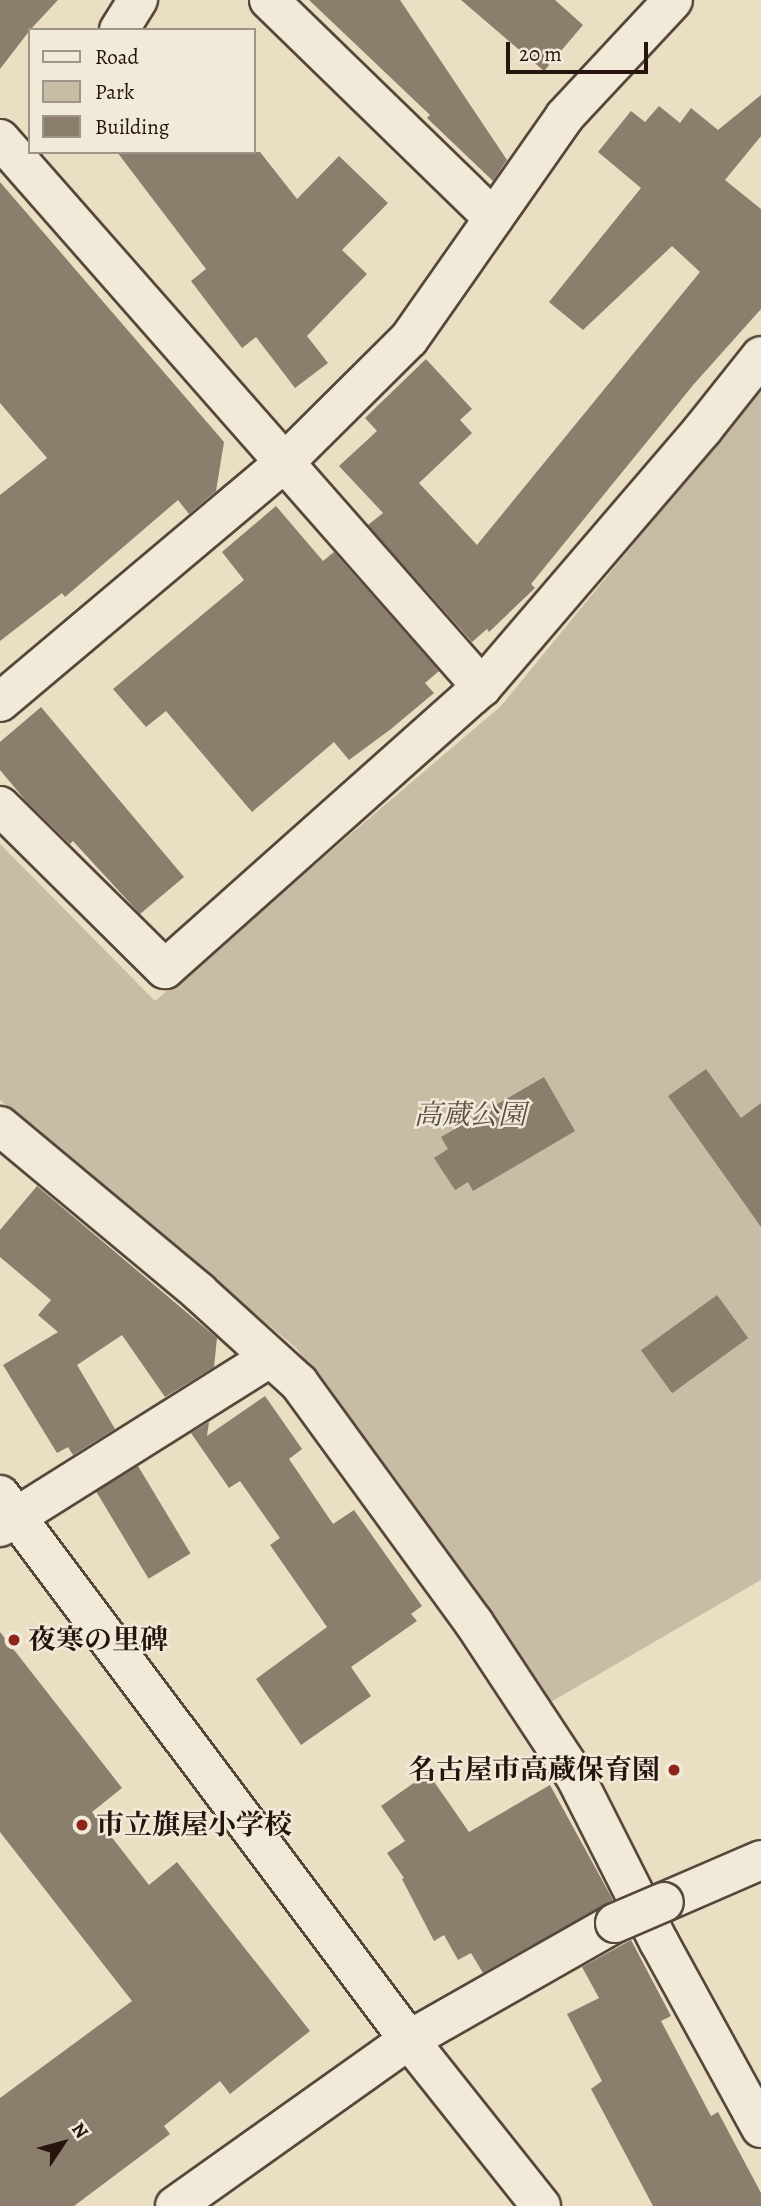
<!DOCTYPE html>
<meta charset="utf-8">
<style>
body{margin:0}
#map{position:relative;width:761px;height:2206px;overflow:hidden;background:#eadec3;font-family:Alegreya,"Noto Serif JP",serif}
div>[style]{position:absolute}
.green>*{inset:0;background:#c9bca4}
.building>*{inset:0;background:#8b7e6c;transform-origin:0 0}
.roads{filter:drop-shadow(2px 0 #56473b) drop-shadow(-2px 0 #56473b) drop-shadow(0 2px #56473b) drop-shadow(0 -2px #56473b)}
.street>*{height:38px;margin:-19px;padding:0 19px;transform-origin:19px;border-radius:19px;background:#f1ead8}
.secondary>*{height:38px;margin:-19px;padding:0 19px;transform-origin:19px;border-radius:19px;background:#f1ead8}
.bridges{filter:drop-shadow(2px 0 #56473b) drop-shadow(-2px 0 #56473b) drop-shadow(0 2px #56473b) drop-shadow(0 -2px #56473b)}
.street-bridge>*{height:38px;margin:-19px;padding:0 19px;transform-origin:19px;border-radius:19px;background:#f1ead8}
.dots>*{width:19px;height:19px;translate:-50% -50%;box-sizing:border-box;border:4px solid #f1ead8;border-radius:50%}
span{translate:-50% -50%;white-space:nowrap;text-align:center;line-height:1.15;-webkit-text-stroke:5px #f1ead8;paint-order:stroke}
.park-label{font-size:28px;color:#5e4f42;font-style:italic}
.poi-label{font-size:28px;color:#25150e;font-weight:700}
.left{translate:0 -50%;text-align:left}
.right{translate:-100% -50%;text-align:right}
.legend{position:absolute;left:28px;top:28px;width:228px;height:126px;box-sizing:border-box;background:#f1ead8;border:2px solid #9f9587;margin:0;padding:9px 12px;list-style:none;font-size:21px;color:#25150e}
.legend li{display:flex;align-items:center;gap:14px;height:35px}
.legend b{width:35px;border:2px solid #9f9587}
.north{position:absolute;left:28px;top:2108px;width:70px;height:70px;-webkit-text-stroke:5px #f1ead8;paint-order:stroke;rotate:54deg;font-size:19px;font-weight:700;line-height:28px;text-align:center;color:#25150e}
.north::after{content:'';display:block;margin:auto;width:24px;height:32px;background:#25150e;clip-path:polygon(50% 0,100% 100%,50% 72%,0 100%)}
.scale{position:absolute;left:506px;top:42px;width:142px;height:32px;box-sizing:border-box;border:4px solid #25150e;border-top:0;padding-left:9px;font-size:21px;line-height:24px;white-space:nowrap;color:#25150e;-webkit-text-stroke:5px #f1ead8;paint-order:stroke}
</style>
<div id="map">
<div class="green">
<i style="clip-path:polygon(761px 388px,761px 1580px,549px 1703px,405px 1491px,296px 1348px,0 1100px,0 844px,155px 1001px,501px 706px)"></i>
</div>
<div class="building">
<i style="clip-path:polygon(0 0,58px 0,30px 30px,0 69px)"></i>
<i style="clip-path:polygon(309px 0,400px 0,507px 160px,493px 181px,427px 118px,430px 115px)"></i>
<i style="clip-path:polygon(461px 0,555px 0,583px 25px,544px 71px)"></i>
<i style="clip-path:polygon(761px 95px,761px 136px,725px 180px,761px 209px,761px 309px,694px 384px,531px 584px,535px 588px,489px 632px,487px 629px,472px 642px,368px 525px,383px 513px,339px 466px,377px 431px,365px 418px,426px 359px,472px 409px,460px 420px,472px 433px,419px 483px,477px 545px,700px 272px,672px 246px,583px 330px,549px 302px,641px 188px,598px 152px,631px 111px,645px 122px,659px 106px,680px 123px,691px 108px,718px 130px)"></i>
<i style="clip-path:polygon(117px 152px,260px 152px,297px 199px,339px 156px,388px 203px,342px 250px,367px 274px,307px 336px,328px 363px,295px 388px,256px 337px,242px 348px,191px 281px,206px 269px)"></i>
<i style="clip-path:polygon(0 182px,224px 442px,216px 491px,189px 514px,178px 500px,65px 597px,62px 593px,0 641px,0 495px,47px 458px,0 403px)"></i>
<i style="clip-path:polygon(276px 506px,323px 561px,334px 552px,439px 671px,425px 683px,434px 693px,391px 729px,349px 760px,334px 742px,252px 812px,166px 711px,146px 727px,113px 689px,244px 580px,222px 552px)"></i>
<i style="clip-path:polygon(41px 707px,184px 877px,140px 914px,73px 841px,70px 844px,26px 801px,0 770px,0 742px)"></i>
<i style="clip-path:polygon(706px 1069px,741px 1118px,761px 1103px,761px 1227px,668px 1096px)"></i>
<i style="clip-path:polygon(544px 1077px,575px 1131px,473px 1191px,468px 1182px,455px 1190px,434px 1158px,448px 1149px,441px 1137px)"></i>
<i style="clip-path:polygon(37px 1186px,217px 1338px,214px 1367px,165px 1397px,122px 1335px,77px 1365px,115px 1429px,73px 1455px,68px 1447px,57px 1453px,3px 1365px,58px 1332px,38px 1315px,51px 1300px,0 1257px,0 1230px)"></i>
<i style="left:717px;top:1295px;width:53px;height:94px;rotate:54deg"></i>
<i style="clip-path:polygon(265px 1396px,302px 1449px,289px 1459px,333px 1524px,354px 1510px,422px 1606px,411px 1614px,417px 1621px,351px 1667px,371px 1696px,301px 1745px,256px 1679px,327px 1627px,270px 1545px,280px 1538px,240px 1481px,229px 1488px,191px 1433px,209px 1422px,207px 1436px)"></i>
<i style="left:138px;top:1466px;width:102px;height:49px;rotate:59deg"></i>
<i style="clip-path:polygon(0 1632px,122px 1788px,92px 1812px,149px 1885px,177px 1862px,310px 2031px,230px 2094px,220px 2081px,164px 2126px,170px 2134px,74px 2206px,0 2206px,0 2098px,132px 2001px,0 1832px)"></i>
<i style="clip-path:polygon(428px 1773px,469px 1832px,550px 1785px,613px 1900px,483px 1973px,471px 1953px,458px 1960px,444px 1935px,434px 1941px,402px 1879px,404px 1878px,387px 1853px,405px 1841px,381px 1806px)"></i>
<i style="clip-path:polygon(631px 1940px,671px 2016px,661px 2021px,711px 2116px,718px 2112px,761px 2193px,761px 2206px,653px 2206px,591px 2089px,602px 2081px,567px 2014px,599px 1998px,582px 1967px)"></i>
</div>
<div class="roads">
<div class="street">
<i style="left:269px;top:0;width:313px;rotate:44.2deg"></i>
<i style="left:119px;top:30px;width:36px;rotate:-58deg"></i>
<i style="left:0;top:139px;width:730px;rotate:48.67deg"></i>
<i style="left:0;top:702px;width:371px;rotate:-40.1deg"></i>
<i style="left:284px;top:463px;width:176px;rotate:-44.8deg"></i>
<i style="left:409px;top:339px;width:272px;rotate:-55deg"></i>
<i style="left:565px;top:116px;width:158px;rotate:-47deg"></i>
<i style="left:0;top:806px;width:232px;rotate:44.7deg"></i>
<i style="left:165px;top:969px;width:424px;rotate:-41.7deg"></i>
<i style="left:482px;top:687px;width:340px;rotate:-49.4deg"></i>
<i style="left:703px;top:429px;width:93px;rotate:-51.5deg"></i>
<i style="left:0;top:1126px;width:259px;rotate:39.8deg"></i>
<i style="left:199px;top:1292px;width:135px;rotate:42.3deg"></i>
<i style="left:299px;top:1383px;width:297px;rotate:53.9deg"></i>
<i style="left:474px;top:1623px;width:183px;rotate:56.6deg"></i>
<i style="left:575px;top:1776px;width:186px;rotate:63.2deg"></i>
<i style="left:659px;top:1942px;width:212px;rotate:61.3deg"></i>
<i style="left:0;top:1527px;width:318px;rotate:-32.1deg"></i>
<i style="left:664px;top:1902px;width:106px;rotate:-23.4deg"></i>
<i style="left:175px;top:2206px;width:287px;rotate:-35.4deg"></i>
<i style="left:409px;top:2040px;width:237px;rotate:-29.6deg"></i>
</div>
<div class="secondary">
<i style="left:0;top:1495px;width:681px;rotate:53.11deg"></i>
<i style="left:409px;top:2040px;width:212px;rotate:51.5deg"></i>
</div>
</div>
<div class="bridges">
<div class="street-bridge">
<i style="left:615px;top:1923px;width:53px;rotate:-23.2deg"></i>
</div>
</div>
<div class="dots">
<i style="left:14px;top:1640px;background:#8f2418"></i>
<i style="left:674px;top:1770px;background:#8f2418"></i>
<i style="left:82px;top:1825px;background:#8f2418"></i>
</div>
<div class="park-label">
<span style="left:470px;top:1115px">高蔵公園</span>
</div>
<div class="poi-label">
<span class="left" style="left:28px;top:1640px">夜寒の里碑</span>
<span class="right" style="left:660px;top:1770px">名古屋市高蔵保育園</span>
<span class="left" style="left:96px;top:1825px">市立旗屋小学校</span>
</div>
<ul class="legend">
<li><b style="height:9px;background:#f1ead8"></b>Road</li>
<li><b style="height:19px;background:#c9bca4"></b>Park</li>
<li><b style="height:19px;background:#8b7e6c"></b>Building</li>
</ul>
<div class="north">N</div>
<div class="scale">20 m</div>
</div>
